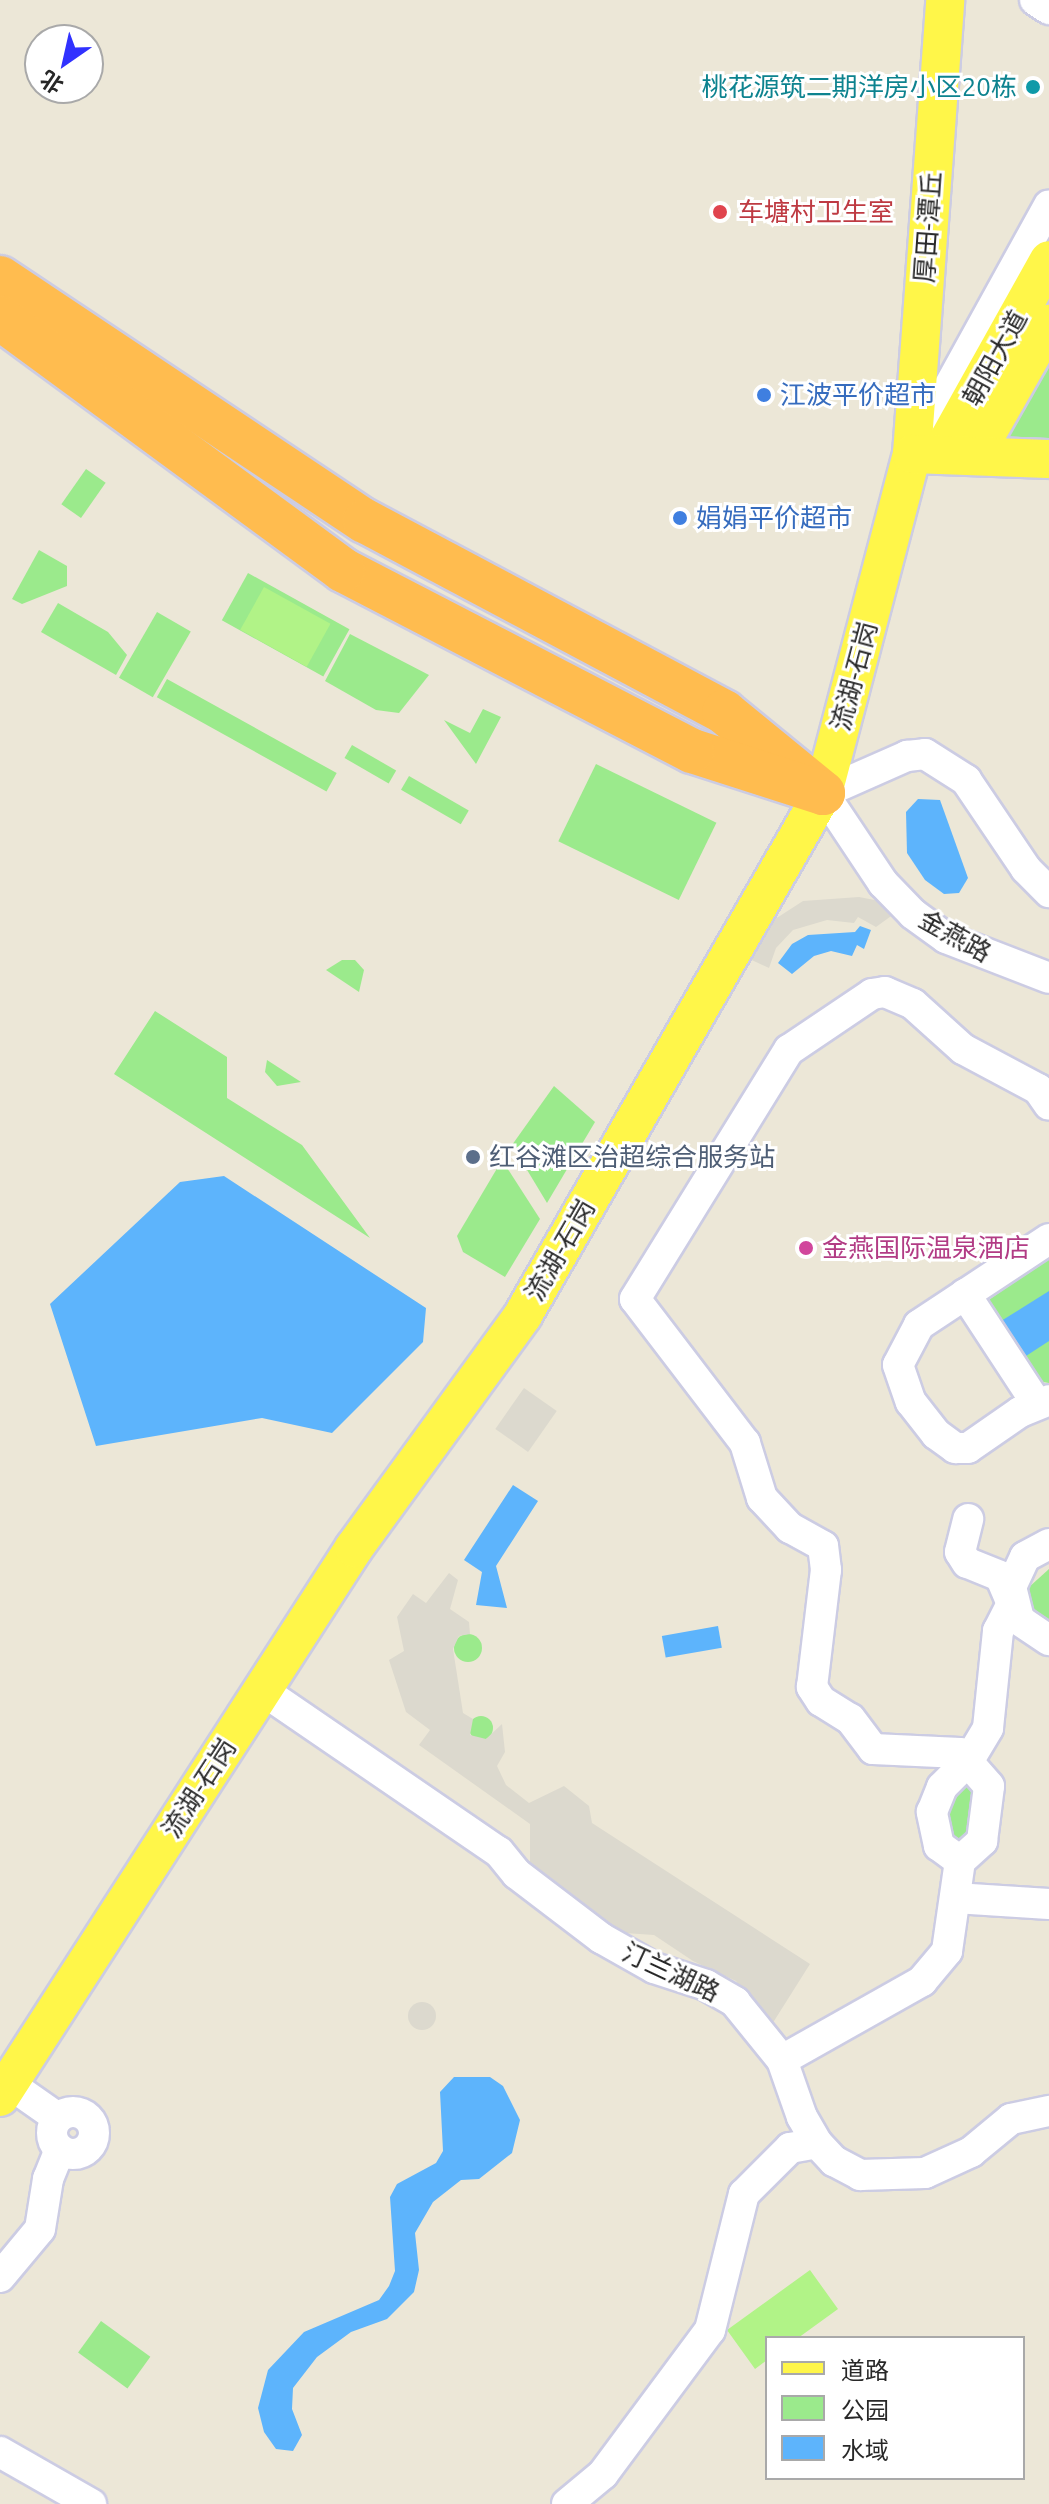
<!DOCTYPE html>
<meta charset="utf-8">
<style>
body{margin:0}
#map{position:relative;width:1049px;height:2504px;overflow:hidden;background:#ece7d7;font-family:Ubuntu,"Noto Sans SC",sans-serif}
div>[style]{position:absolute}
.green>*{inset:0;background:#9bea8c;transform-origin:0 0}
.round{border-radius:50%}
.pitch>*{inset:0;background:#b1f387;transform-origin:0 0}
.plaza>*{inset:0;background:#dcd9ce;transform-origin:0 0}
.water>*{inset:0;background:#5db4fc;transform-origin:0 0}
.roads{filter:drop-shadow(2px 0 #cccce3) drop-shadow(-2px 0 #cccce3) drop-shadow(0 2px #cccce3) drop-shadow(0 -2px #cccce3)}
.minor>*{height:30px;margin:-15px;padding:0 15px;transform-origin:15px;border-radius:15px;background:#fff}
.minor>.ring{margin:-15px;padding:0;box-sizing:content-box;background:none;border:30px solid #fff;border-radius:50%}
.major>*{height:38px;margin:-19px;padding:0 19px;transform-origin:19px;border-radius:19px;background:#fff649}
.highway>*{height:44px;margin:-22px;padding:0 22px;transform-origin:22px;border-radius:22px;background:#ffbc4f}
.dots>*{width:22px;height:22px;translate:-50% -50%;box-sizing:border-box;border:4px solid #fff;border-radius:50%}
span{translate:-50% -50%;white-space:nowrap;text-align:center;line-height:1.15;-webkit-text-stroke:6px #fff;paint-order:stroke}
.culture-label{font-size:26px;color:#0d838f}
.right{translate:-100% -50%;text-align:right}
.health-label{font-size:26px;color:#be3a42}
.left{translate:0 -50%;text-align:left}
.street-label{font-size:26px;color:#282828}
.shop-label{font-size:26px;color:#366cbe}
.service-label{font-size:26px;color:#4e5e75}
.hotel-label{font-size:26px;color:#b23c85}
.legend{position:absolute;left:765px;top:2336px;width:260px;height:144px;box-sizing:border-box;background:#fff;border:2px solid #a9a9a9;margin:0;padding:10px 14px;list-style:none;font-size:24px;color:#282828}
.legend li{display:flex;align-items:center;gap:16px;height:40px}
.legend b{width:40px;border:2px solid #a9a9a9}
.north{position:absolute;left:24px;top:24px;width:80px;height:80px;box-sizing:border-box;background:#fff;border:2px solid #a9a9a9;border-radius:50%;rotate:214deg;font-size:22px;font-weight:700;line-height:32px;text-align:center;color:#282828}
.north::after{content:'';display:block;margin:auto;width:28px;height:36px;background:#3132ff;clip-path:polygon(50% 0,100% 100%,50% 72%,0 100%)}
</style>
<div id="map">
<div class="green">
<i style="clip-path:polygon(1049px 342px,1049px 448px,1021px 448px,1000px 430px)"></i>
<i style="left:86px;top:469px;width:24px;height:43px;rotate:35deg"></i>
<i style="clip-path:polygon(39px 550px,67px 566px,67px 586px,22px 604px,12px 599px)"></i>
<i style="left:248px;top:573px;width:116px;height:54px;rotate:29deg"></i>
<i style="clip-path:polygon(58px 603px,108px 632px,127px 655px,116px 675px,41px 632px)"></i>
<i style="left:157px;top:612px;width:39px;height:76px;rotate:30deg"></i>
<i style="clip-path:polygon(350px 634px,429px 675px,399px 713px,376px 710px,325px 681px)"></i>
<i style="left:167px;top:679px;width:194px;height:21px;rotate:29deg"></i>
<i style="clip-path:polygon(483px 709px,501px 717px,476px 764px,444px 720px,470px 733px)"></i>
<i style="left:352px;top:745px;width:51px;height:15px;rotate:30deg"></i>
<i style="left:596px;top:764px;width:134px;height:86px;rotate:26deg"></i>
<i style="left:409px;top:776px;width:69px;height:16px;rotate:30deg"></i>
<i style="clip-path:polygon(342px 960px,355px 960px,364px 970px,359px 992px,326px 970px)"></i>
<i style="clip-path:polygon(155px 1011px,227px 1057px,227px 1098px,302px 1145px,370px 1238px,114px 1074px)"></i>
<i style="clip-path:polygon(267px 1060px,301px 1082px,277px 1086px,265px 1072px)"></i>
<i style="clip-path:polygon(554px 1086px,595px 1122px,547px 1203px,512px 1145px)"></i>
<i style="clip-path:polygon(502px 1160px,540px 1219px,505px 1277px,463px 1252px,457px 1236px)"></i>
<i style="clip-path:polygon(1049px 1257px,1049px 1383px,1032px 1380px,989px 1311px,990px 1299px)"></i>
<i style="clip-path:polygon(1049px 1569px,1049px 1620px,1026px 1617px,1028px 1588px)"></i>
<i class="round" style="left:454px;top:1634px;width:28px;height:28px"></i>
<i class="round" style="left:469px;top:1716px;width:24px;height:24px"></i>
<i style="clip-path:polygon(976px 1779px,979px 1821px,964px 1839px,952px 1840px,945px 1831px,950px 1788px)"></i>
<i style="left:101px;top:2321px;width:61px;height:39px;rotate:36deg"></i>
</div>
<div class="pitch">
<i style="left:264px;top:587px;width:76px;height:49px;rotate:29deg"></i>
<i style="clip-path:polygon(810px 2270px,838px 2309px,798px 2338px,767px 2338px,767px 2360px,755px 2369px,727px 2330px)"></i>
</div>
<div class="plaza">
<i style="clip-path:polygon(859px 897px,905px 906px,876px 927px,858px 917px,854px 923px,827px 920px,793px 930px,776px 948px,769px 968px,741px 955px,758px 930px,803px 901px)"></i>
<i style="left:524px;top:1388px;width:40px;height:50px;rotate:35deg"></i>
<i style="clip-path:polygon(449px 1573px,458px 1580px,450px 1609px,469px 1622px,470px 1634px,459px 1636px,453px 1649px,463px 1713px,473px 1719px,470px 1735px,486px 1739px,502px 1724px,505px 1752px,497px 1766px,506px 1785px,529px 1803px,564px 1786px,589px 1806px,592px 1823px,810px 1964px,769px 2029px,736px 1981px,693px 1961px,654px 1935px,625px 1933px,602px 1921px,548px 1880px,530px 1862px,530px 1824px,419px 1745px,430px 1730px,406px 1712px,389px 1660px,404px 1651px,397px 1617px,413px 1594px,426px 1603px)"></i>
<i class="round" style="left:408px;top:2002px;width:28px;height:28px"></i>
</div>
<div class="water">
<i style="clip-path:polygon(918px 799px,940px 800px,968px 878px,959px 893px,944px 894px,925px 880px,907px 853px,906px 812px)"></i>
<i style="clip-path:polygon(860px 926px,871px 930px,864px 949px,857px 945px,852px 956px,831px 951px,814px 956px,792px 974px,778px 963px,792px 944px,808px 935px,855px 932px)"></i>
<i style="clip-path:polygon(224px 1176px,426px 1308px,423px 1342px,332px 1433px,262px 1418px,96px 1446px,50px 1304px,180px 1182px)"></i>
<i style="clip-path:polygon(1049px 1291px,1049px 1341px,1026px 1356px,1001px 1321px)"></i>
<i style="clip-path:polygon(513px 1485px,538px 1501px,496px 1566px,507px 1608px,476px 1605px,482px 1572px,464px 1560px)"></i>
<i style="left:718px;top:1626px;width:22px;height:57px;rotate:80deg"></i>
<i style="clip-path:polygon(454px 2077px,490px 2077px,503px 2086px,520px 2120px,512px 2153px,479px 2179px,461px 2180px,433px 2202px,415px 2233px,419px 2270px,414px 2292px,387px 2319px,351px 2332px,317px 2357px,293px 2388px,292px 2409px,302px 2435px,293px 2451px,276px 2449px,264px 2432px,258px 2408px,268px 2370px,304px 2332px,379px 2300px,389px 2286px,395px 2271px,390px 2197px,397px 2184px,436px 2163px,443px 2151px,440px 2092px)"></i>
</div>
<div class="roads">
<div class="minor">
<i style="left:1035px;top:0;width:17px;rotate:33deg"></i>
<i style="left:915px;top:448px;width:277px;rotate:-61.1deg"></i>
<i style="left:823px;top:793px;width:108px;rotate:56.3deg"></i>
<i style="left:883px;top:883px;width:43px;rotate:45.9deg"></i>
<i style="left:913px;top:914px;width:41px;rotate:36deg"></i>
<i style="left:946px;top:938px;width:110px;rotate:21.2deg"></i>
<i style="left:823px;top:793px;width:92px;rotate:-23.8deg"></i>
<i style="left:907px;top:756px;width:18px;rotate:-6deg"></i>
<i style="left:925px;top:754px;width:49px;rotate:32.4deg"></i>
<i style="left:966px;top:780px;width:107px;rotate:56deg"></i>
<i style="left:1026px;top:869px;width:33px;rotate:45deg"></i>
<i style="left:1049px;top:1239px;width:156px;rotate:146.5deg"></i>
<i style="left:919px;top:1325px;width:45px;rotate:117.7deg"></i>
<i style="left:898px;top:1365px;width:39px;rotate:71deg"></i>
<i style="left:911px;top:1402px;width:41px;rotate:52deg"></i>
<i style="left:936px;top:1434px;width:24px;rotate:36deg"></i>
<i style="left:955px;top:1448px;width:13px"></i>
<i style="left:968px;top:1448px;width:63px;rotate:-34.7deg"></i>
<i style="left:1020px;top:1412px;width:31px;rotate:-22deg"></i>
<i style="left:965px;top:1294px;width:131px;rotate:56.8deg"></i>
<i style="left:1049px;top:1544px;width:27px;rotate:152deg"></i>
<i style="left:1025px;top:1557px;width:33px;rotate:115deg"></i>
<i style="left:1011px;top:1587px;width:34px;rotate:76deg"></i>
<i style="left:1019px;top:1620px;width:36px;rotate:34deg"></i>
<i style="left:262px;top:1690px;width:287px;rotate:34.4deg"></i>
<i style="left:499px;top:1852px;width:28px;rotate:51deg"></i>
<i style="left:517px;top:1874px;width:106px;rotate:37.3deg"></i>
<i style="left:601px;top:1938px;width:61px;rotate:29.5deg"></i>
<i style="left:654px;top:1968px;width:55px;rotate:18.1deg"></i>
<i style="left:706px;top:1985px;width:34px;rotate:30deg"></i>
<i style="left:735px;top:2002px;width:75px;rotate:51deg"></i>
<i style="left:782px;top:2060px;width:60px;rotate:70.7deg"></i>
<i style="left:802px;top:2117px;width:30px;rotate:60deg"></i>
<i style="left:817px;top:2143px;width:25px;rotate:47deg"></i>
<i style="left:834px;top:2161px;width:30px;rotate:28deg"></i>
<i style="left:860px;top:2175px;width:65px;rotate:-1.8deg"></i>
<i style="left:925px;top:2173px;width:51px;rotate:-24.5deg"></i>
<i style="left:971px;top:2152px;width:52px;rotate:-39.5deg"></i>
<i style="left:1011px;top:2119px;width:39px;rotate:-12deg"></i>
<i style="left:960px;top:1861px;width:30px;rotate:-42deg"></i>
<i style="left:982px;top:1841px;width:55px;rotate:-82.7deg"></i>
<i style="left:989px;top:1786px;width:44px;rotate:-131.3deg"></i>
<i style="left:960px;top:1753px;width:87px;rotate:-177.4deg"></i>
<i style="left:873px;top:1749px;width:38px;rotate:-127deg"></i>
<i style="left:850px;top:1719px;width:34px;rotate:-148deg"></i>
<i style="left:821px;top:1701px;width:17px;rotate:-123deg"></i>
<i style="left:812px;top:1687px;width:118px;rotate:-83.2deg"></i>
<i style="left:826px;top:1570px;width:24px;rotate:-97deg"></i>
<i style="left:823px;top:1546px;width:38px;rotate:-151deg"></i>
<i style="left:790px;top:1528px;width:41px;rotate:-133deg"></i>
<i style="left:762px;top:1498px;width:58px;rotate:-107.2deg"></i>
<i style="left:745px;top:1443px;width:181px;rotate:-127.4deg"></i>
<i style="left:635px;top:1299px;width:293px;rotate:-58.3deg"></i>
<i style="left:789px;top:1050px;width:100px;rotate:-34deg"></i>
<i style="left:872px;top:994px;width:13px;rotate:-9deg"></i>
<i style="left:885px;top:992px;width:30px;rotate:23deg"></i>
<i style="left:913px;top:1004px;width:67px;rotate:42deg"></i>
<i style="left:963px;top:1049px;width:85px;rotate:28.1deg"></i>
<i style="left:1038px;top:1089px;width:19px;rotate:55deg"></i>
<i style="left:955px;top:1898px;width:94px;rotate:3.7deg"></i>
<i style="left:782px;top:2060px;width:161px;rotate:-29.4deg"></i>
<i style="left:922px;top:1981px;width:39px;rotate:-50deg"></i>
<i style="left:947px;top:1951px;width:91px;rotate:-81.8deg"></i>
<i style="left:960px;top:1861px;width:26px;rotate:-144deg"></i>
<i style="left:939px;top:1846px;width:35px;rotate:-102deg"></i>
<i style="left:932px;top:1812px;width:27px;rotate:-68deg"></i>
<i style="left:942px;top:1787px;width:38px;rotate:-45deg"></i>
<i style="left:969px;top:1760px;width:37px;rotate:-59deg"></i>
<i style="left:988px;top:1728px;width:98px;rotate:-84.1deg"></i>
<i style="left:998px;top:1631px;width:30px;rotate:-63deg"></i>
<i style="left:1012px;top:1604px;width:30px;rotate:-113deg"></i>
<i style="left:1000px;top:1576px;width:35px;rotate:-158deg"></i>
<i style="left:967px;top:1563px;width:13px;rotate:-122deg"></i>
<i style="left:960px;top:1552px;width:34px;rotate:-76deg"></i>
<i style="left:8px;top:2083px;width:61px;rotate:35deg"></i>
<i class="ring" style="left:52px;top:2112px;width:12px;height:12px"></i>
<i style="left:0;top:2277px;width:62px;rotate:-50.2deg"></i>
<i style="left:40px;top:2229px;width:51px;rotate:-80.9deg"></i>
<i style="left:48px;top:2179px;width:32px;rotate:-68deg"></i>
<i style="left:0;top:2452px;width:105px;rotate:29.7deg"></i>
<i style="left:567px;top:2504px;width:47px;rotate:-39.8deg"></i>
<i style="left:603px;top:2474px;width:179px;rotate:-53.4deg"></i>
<i style="left:710px;top:2330px;width:140px;rotate:-76deg"></i>
<i style="left:744px;top:2194px;width:65px;rotate:-45deg"></i>
<i style="left:790px;top:2148px;width:27px;rotate:-10deg"></i>
</div>
<div class="major">
<i style="left:912px;top:454px;width:455px;rotate:-85.8deg"></i>
<i style="left:940px;top:455px;width:223px;rotate:-60.8deg"></i>
<i style="left:974px;top:456px;width:152px;rotate:-60.4deg"></i>
<i style="left:0;top:2097px;width:653px;rotate:-57.19deg"></i>
<i style="left:354px;top:1548px;width:288px;rotate:-54deg"></i>
<i style="left:523px;top:1315px;width:602px;rotate:-60.11deg"></i>
<i style="left:823px;top:793px;width:350px;rotate:-75.3deg"></i>
<i style="left:912px;top:454px;width:137px;rotate:2.1deg"></i>
</div>
<div class="highway">
<i style="left:0;top:278px;width:438px;rotate:33.7deg"></i>
<i style="left:365px;top:521px;width:407px;rotate:28deg"></i>
<i style="left:724px;top:712px;width:128px;rotate:39.3deg"></i>
<i style="left:823px;top:793px;width:138px;rotate:-162.2deg"></i>
<i style="left:692px;top:751px;width:393px;rotate:-152.6deg"></i>
<i style="left:343px;top:570px;width:426px;rotate:-143.7deg"></i>
</div>
</div>
<div class="dots">
<i style="left:1033px;top:87px;background:#0f9aa8"></i>
<i style="left:720px;top:212px;background:#e0444e"></i>
<i style="left:764px;top:395px;background:#3f7fe0"></i>
<i style="left:680px;top:518px;background:#3f7fe0"></i>
<i style="left:473px;top:1157px;background:#5c6f8a"></i>
<i style="left:806px;top:1248px;background:#d1479c"></i>
</div>
<div class="culture-label">
<span class="right" style="left:1017px;top:87px">桃花源筑二期洋房小区20栋</span>
</div>
<div class="health-label">
<span class="left" style="left:738px;top:212px">车塘村卫生室</span>
</div>
<div class="street-label">
<span style="left:928px;top:227px;rotate:-86deg">厚田-潭丘</span>
<span style="left:995px;top:358px;rotate:-61deg">朝阳大道</span>
<span style="left:854px;top:676px;rotate:-75deg">流湖-石岗</span>
<span style="left:955px;top:936px;rotate:29deg">金燕路</span>
<span style="left:560px;top:1250px;rotate:-60deg">流湖-石岗</span>
<span style="left:199px;top:1788px;rotate:-57deg">流湖-石岗</span>
<span style="left:671px;top:1972px;rotate:25deg">汀兰湖路</span>
</div>
<div class="shop-label">
<span class="left" style="left:780px;top:395px">江波平价超市</span>
<span class="left" style="left:696px;top:518px">娟娟平价超市</span>
</div>
<div class="service-label">
<span class="left" style="left:489px;top:1157px">红谷滩区治超综合服务站</span>
</div>
<div class="hotel-label">
<span class="left" style="left:822px;top:1248px">金燕国际温泉酒店</span>
</div>
<ul class="legend">
<li><b style="height:10px;background:#fff649"></b>道路</li>
<li><b style="height:22px;background:#9bea8c"></b>公园</li>
<li><b style="height:22px;background:#5db4fc"></b>水域</li>
</ul>
<div class="north">北</div>
</div>
